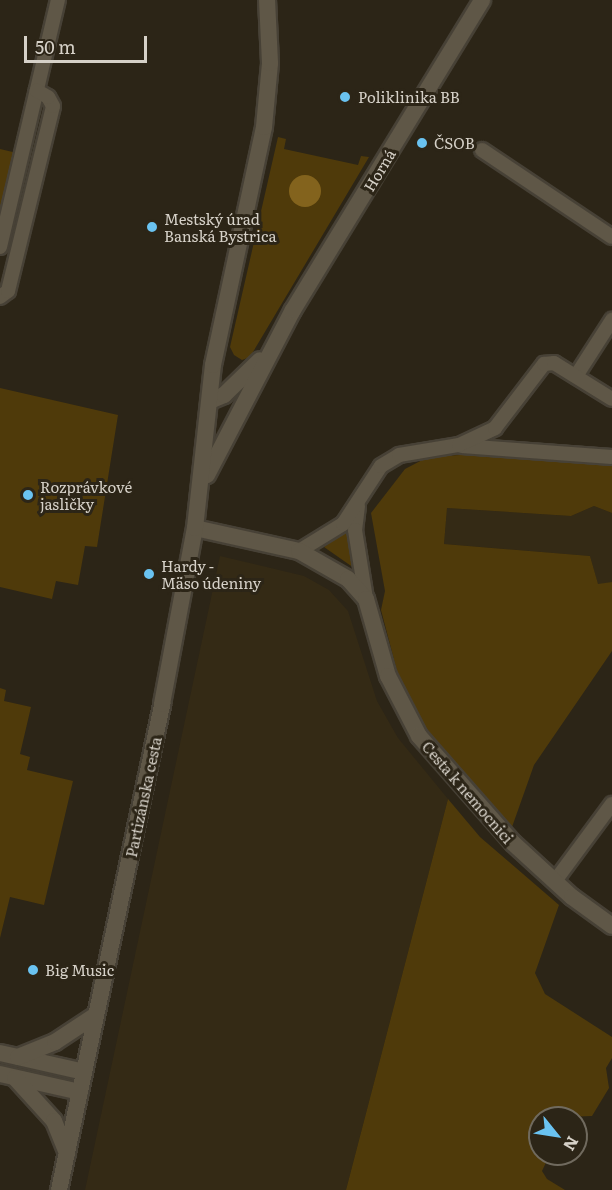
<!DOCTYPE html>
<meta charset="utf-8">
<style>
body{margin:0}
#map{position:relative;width:612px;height:1190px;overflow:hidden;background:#2c2517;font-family:Literata,serif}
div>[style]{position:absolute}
.built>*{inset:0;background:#342a15}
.green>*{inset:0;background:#4f3a0a}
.water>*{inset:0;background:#83631d}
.round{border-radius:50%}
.roads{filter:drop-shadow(2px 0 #474136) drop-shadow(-2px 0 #474136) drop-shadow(0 2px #474136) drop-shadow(0 -2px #474136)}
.minor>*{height:14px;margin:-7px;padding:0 7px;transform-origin:7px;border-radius:7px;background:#5f5747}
.tertiary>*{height:16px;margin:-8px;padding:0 8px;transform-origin:8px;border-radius:8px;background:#5f5747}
.dots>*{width:16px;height:16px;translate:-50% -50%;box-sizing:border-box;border:3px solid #2c2517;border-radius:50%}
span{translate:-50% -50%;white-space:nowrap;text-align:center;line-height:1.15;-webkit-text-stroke:6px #2c2517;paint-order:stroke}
.poi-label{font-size:15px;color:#d6d1c8}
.left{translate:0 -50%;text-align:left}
.street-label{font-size:15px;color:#d6d1c8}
.north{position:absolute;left:528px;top:1106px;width:60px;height:60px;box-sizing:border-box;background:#2c2517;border:2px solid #706a5e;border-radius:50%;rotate:120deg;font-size:16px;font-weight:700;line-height:24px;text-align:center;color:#d6d1c8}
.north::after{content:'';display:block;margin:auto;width:21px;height:27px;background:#6ac3f1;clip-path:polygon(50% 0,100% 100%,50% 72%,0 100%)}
.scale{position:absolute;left:24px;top:36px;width:123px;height:27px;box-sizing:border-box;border:3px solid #d6d1c8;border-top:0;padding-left:8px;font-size:18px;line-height:21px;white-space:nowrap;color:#d6d1c8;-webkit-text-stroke:4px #2c2517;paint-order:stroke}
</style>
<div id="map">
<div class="built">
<i style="clip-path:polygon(594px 506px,612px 513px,612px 582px,598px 585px,590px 556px,444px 544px,447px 508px,571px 516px)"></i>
<i style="clip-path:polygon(220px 556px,304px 576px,329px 590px,348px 611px,377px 701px,398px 738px,448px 799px,346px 1190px,85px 1190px)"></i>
</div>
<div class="green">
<i style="clip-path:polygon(278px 137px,286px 139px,284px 149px,358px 165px,361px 156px,369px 157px,250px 357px,242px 360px,234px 355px,230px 347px)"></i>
<i style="clip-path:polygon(0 149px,17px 153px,0 222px)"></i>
<i style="clip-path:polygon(0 388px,118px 415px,97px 547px,85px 546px,78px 585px,56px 581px,52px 599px,0 587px)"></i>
<i style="clip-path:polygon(476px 454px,612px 464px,612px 513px,594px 506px,571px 516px,447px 508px,444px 544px,590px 556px,598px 584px,612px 582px,612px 651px,534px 765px,512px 827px,444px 751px,414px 712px,397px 671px,381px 610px,385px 591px,371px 513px,405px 469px,428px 457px)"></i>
<i style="clip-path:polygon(347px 531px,355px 567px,354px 568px,324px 547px)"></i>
<i style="clip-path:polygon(0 688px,6px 690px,4px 701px,31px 707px,20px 754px,30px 757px,27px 770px,73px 781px,44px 905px,10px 897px,0 938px)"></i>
<i style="clip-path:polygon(448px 799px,480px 837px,559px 905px,535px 973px,545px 994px,612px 1037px,612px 1058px,606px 1068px,609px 1088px,592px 1116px,540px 1118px,540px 1154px,550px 1154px,542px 1171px,547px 1179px,565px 1190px,346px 1190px)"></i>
</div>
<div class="water">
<i class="round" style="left:289px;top:175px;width:32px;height:32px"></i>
</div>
<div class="roads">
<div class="minor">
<i style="left:482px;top:150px;width:156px;rotate:33.8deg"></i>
<i style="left:0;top:247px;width:254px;rotate:-76.8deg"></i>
<i style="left:0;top:297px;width:10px;rotate:-37deg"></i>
<i style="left:8px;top:291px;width:190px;rotate:-76.3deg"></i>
<i style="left:53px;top:106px;width:10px;rotate:-119deg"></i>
<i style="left:48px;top:97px;width:13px;rotate:-151deg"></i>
<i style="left:576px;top:376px;width:67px;rotate:-57.3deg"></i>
<i style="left:462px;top:446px;width:150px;rotate:4.2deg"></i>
<i style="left:358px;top:506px;width:24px;rotate:97deg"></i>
<i style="left:355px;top:530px;width:70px;rotate:80.9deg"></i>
<i style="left:299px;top:551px;width:52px;rotate:-31.5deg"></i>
<i style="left:343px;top:524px;width:69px;rotate:-56.8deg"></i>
<i style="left:381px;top:466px;width:21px;rotate:-31deg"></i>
<i style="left:399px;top:455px;width:61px;rotate:-9.5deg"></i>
<i style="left:459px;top:445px;width:40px;rotate:-25deg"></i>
<i style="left:495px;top:428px;width:81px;rotate:-52.6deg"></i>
<i style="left:544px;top:364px;width:10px;rotate:-6deg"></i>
<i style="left:554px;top:363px;width:68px;rotate:31.8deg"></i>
<i style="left:555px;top:881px;width:96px;rotate:-53.5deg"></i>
</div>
<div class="tertiary">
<i style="left:210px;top:401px;width:15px;rotate:-23deg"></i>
<i style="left:224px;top:395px;width:50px;rotate:-44.2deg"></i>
<i style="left:207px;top:475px;width:186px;rotate:-62.5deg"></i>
<i style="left:293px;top:310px;width:363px;rotate:-58.6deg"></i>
<i style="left:195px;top:528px;width:107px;rotate:12.5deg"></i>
<i style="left:299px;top:551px;width:56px;rotate:29.7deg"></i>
<i style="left:348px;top:579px;width:27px;rotate:48deg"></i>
<i style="left:366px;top:599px;width:80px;rotate:74.1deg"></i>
<i style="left:388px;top:676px;width:68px;rotate:62.7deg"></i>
<i style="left:419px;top:736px;width:142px;rotate:48.7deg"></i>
<i style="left:513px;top:843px;width:80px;rotate:42.5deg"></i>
<i style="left:572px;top:897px;width:49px;rotate:35.9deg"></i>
<i style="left:0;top:1053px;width:86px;rotate:12.7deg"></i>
<i style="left:18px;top:1057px;width:40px;rotate:-22deg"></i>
<i style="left:55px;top:1042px;width:49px;rotate:-33.4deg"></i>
<i style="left:0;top:1074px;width:82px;rotate:12.7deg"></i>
<i style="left:15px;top:1078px;width:58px;rotate:47.8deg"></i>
<i style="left:54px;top:1121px;width:35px;rotate:68deg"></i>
<i style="left:59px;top:1190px;width:497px;rotate:-78deg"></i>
<i style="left:162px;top:704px;width:179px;rotate:-79.4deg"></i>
<i style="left:195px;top:528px;width:164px;rotate:-83.7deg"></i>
<i style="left:213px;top:365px;width:243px;rotate:-77.9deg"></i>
<i style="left:264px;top:127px;width:64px;rotate:-84.6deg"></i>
<i style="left:270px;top:63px;width:63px;rotate:-92.7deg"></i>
</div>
</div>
<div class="dots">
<i style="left:345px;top:97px;background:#6ac3f1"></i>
<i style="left:422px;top:143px;background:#6ac3f1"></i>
<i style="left:152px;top:227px;background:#6ac3f1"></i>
<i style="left:28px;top:495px;background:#6ac3f1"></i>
<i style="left:149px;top:574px;background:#6ac3f1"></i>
<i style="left:33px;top:970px;background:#6ac3f1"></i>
</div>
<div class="poi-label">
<span class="left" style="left:358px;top:97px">Poliklinika BB</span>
<span class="left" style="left:434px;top:143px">ČSOB</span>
<span class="left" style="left:164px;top:227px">Mestský úrad<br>Banská Bystrica</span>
<span class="left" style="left:40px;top:495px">Rozprávkové<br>jasličky</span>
<span class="left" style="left:161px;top:574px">Hardy -<br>Mäso údeniny</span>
<span class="left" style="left:45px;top:970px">Big Music</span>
</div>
<div class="street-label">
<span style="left:379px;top:170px;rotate:-59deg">Horná</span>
<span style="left:468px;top:792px;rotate:49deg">Cesta k nemocnici</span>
<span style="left:143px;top:797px;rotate:-78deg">Partizánska cesta</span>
</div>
<div class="north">N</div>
<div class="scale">50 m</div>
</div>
